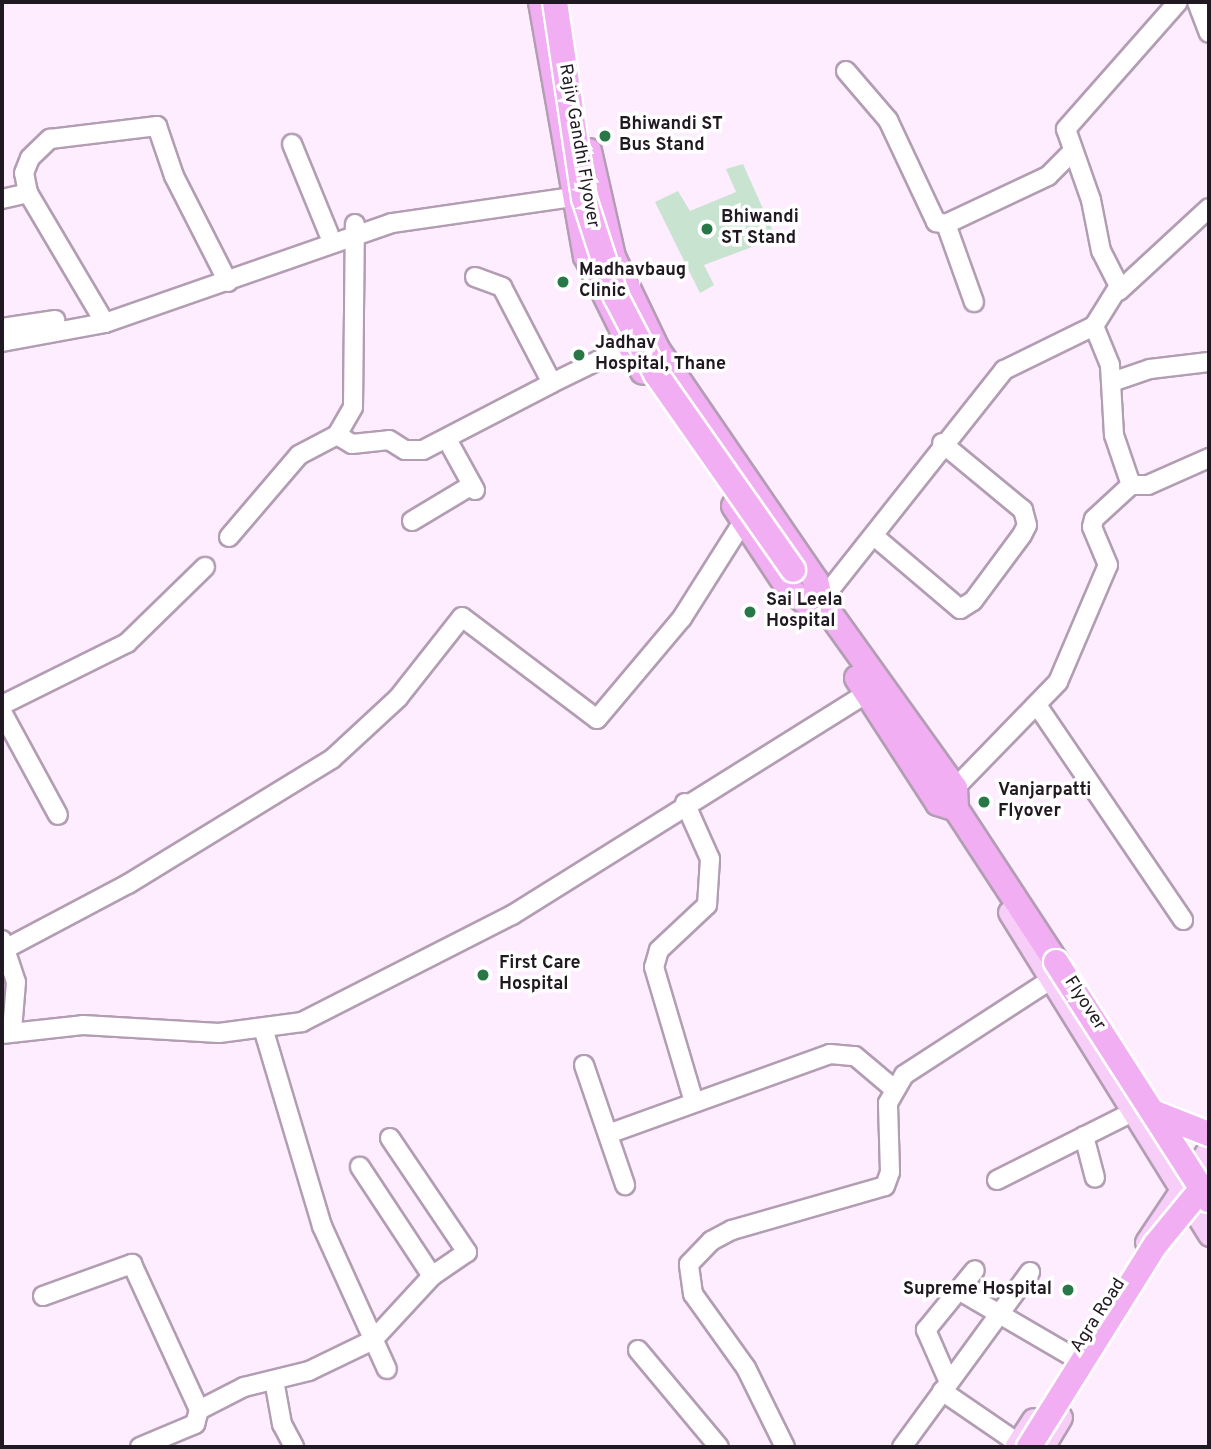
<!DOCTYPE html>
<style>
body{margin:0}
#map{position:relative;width:1211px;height:1449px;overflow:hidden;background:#feecff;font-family:Overpass,sans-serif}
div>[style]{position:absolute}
.building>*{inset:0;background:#c8e3cf}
.roads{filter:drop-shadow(2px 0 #b39db3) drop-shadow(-2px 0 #b39db3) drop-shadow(0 2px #b39db3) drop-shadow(0 -2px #b39db3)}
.minor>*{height:18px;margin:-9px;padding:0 9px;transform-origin:9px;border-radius:9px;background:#fff}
.major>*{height:21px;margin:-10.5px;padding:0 10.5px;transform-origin:10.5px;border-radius:10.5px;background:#f7cef8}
.highway>*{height:24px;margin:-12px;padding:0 12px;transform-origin:12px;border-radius:12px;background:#f1aef3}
.bridges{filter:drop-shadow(2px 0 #fff) drop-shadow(-2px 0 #fff) drop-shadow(0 2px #fff) drop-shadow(0 -2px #fff)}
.highway-bridge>*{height:24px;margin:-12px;padding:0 12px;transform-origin:12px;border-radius:12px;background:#f1aef3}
.dots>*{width:19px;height:19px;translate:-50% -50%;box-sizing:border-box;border:4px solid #fff;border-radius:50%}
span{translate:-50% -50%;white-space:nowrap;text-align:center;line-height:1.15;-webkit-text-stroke:7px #fff;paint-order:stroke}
.poi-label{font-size:18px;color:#211921;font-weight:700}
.left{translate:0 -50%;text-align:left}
.right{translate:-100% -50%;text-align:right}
.street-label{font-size:18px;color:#211921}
.frame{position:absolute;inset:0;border:4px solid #211921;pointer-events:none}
</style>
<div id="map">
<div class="building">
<i style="clip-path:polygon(743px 164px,776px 238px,704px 265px,714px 285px,700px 293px,655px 202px,678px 191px,690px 211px,736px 192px,726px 169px)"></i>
</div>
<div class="roads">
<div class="minor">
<i style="left:1197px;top:2px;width:33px;rotate:69deg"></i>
<i style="left:846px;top:71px;width:65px;rotate:49.4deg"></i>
<i style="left:888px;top:120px;width:113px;rotate:64.8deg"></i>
<i style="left:936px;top:222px;width:10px;rotate:11deg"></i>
<i style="left:946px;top:224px;width:113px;rotate:-25.2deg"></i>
<i style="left:1048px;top:176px;width:33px;rotate:-45deg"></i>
<i style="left:292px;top:144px;width:97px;rotate:67.7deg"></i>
<i style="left:2px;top:199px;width:27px;rotate:-13deg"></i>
<i style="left:946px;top:224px;width:83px;rotate:70.3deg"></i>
<i style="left:475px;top:277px;width:29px;rotate:20deg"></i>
<i style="left:502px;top:287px;width:108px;rotate:62.5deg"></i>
<i style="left:552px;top:383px;width:85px;rotate:-26deg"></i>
<i style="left:1119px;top:291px;width:122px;rotate:-42.7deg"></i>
<i style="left:105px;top:323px;width:151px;rotate:-120.6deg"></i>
<i style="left:28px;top:193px;width:20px;rotate:-101deg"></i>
<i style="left:24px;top:173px;width:16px;rotate:-68deg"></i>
<i style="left:30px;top:158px;width:28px;rotate:-44deg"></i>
<i style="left:50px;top:139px;width:108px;rotate:-6.9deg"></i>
<i style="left:157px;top:126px;width:53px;rotate:71.2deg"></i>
<i style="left:174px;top:176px;width:119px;rotate:63deg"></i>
<i style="left:2px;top:328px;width:54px;rotate:-8.6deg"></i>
<i style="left:2px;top:342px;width:105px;rotate:-10.5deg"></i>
<i style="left:105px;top:323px;width:304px;rotate:-19.2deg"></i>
<i style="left:392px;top:223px;width:196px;rotate:-8.2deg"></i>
<i style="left:1112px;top:382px;width:40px;rotate:-18.9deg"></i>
<i style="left:1150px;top:369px;width:59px;rotate:-6.8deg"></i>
<i style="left:337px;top:435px;width:17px;rotate:31deg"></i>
<i style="left:352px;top:444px;width:37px;rotate:-6deg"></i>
<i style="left:389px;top:440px;width:19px;rotate:32deg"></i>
<i style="left:405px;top:450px;width:18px"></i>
<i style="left:423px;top:450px;width:145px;rotate:-27.4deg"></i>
<i style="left:448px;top:441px;width:56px;rotate:61.1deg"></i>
<i style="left:1131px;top:485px;width:17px"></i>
<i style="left:1148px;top:485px;width:67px;rotate:-23.9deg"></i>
<i style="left:412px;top:521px;width:70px;rotate:-31deg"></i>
<i style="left:874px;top:536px;width:113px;rotate:40.3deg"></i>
<i style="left:960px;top:609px;width:15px;rotate:-32deg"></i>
<i style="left:973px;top:601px;width:82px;rotate:-53.4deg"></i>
<i style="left:1022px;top:535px;width:11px;rotate:-63deg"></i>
<i style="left:1027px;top:525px;width:16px;rotate:-105deg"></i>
<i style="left:1023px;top:510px;width:105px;rotate:-140.4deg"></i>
<i style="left:229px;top:537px;width:108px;rotate:-49.5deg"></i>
<i style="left:299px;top:455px;width:43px;rotate:-27.8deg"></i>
<i style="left:337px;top:435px;width:32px;rotate:-60deg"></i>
<i style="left:353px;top:407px;width:183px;rotate:-89.4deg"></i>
<i style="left:821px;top:601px;width:295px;rotate:-51.6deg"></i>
<i style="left:1004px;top:370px;width:100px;rotate:-26.1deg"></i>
<i style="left:2px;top:705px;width:140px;rotate:-26.4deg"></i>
<i style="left:127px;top:643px;width:109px;rotate:-44.3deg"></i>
<i style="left:1037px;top:705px;width:260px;rotate:55.8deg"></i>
<i style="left:2px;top:712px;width:117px;rotate:61.5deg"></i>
<i style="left:955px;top:788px;width:148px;rotate:-45.8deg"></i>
<i style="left:1058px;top:682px;width:127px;rotate:-66.9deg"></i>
<i style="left:1108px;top:565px;width:41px;rotate:-112.8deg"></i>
<i style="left:1092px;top:527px;width:8px;rotate:-76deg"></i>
<i style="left:1094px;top:519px;width:50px;rotate:-42.6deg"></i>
<i style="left:1131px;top:485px;width:53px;rotate:-108.8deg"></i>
<i style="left:1114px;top:435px;width:70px;rotate:-93.3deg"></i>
<i style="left:1110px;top:365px;width:42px;rotate:-112.3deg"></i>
<i style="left:1094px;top:326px;width:47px;rotate:-58deg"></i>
<i style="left:1119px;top:286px;width:39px;rotate:-117deg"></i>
<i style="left:1101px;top:251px;width:52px;rotate:-101.1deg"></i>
<i style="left:1091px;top:200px;width:75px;rotate:-109.4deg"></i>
<i style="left:1066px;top:129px;width:169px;rotate:-48.6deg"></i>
<i style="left:685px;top:803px;width:61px;rotate:65.9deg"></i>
<i style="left:710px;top:859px;width:46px;rotate:93.7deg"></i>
<i style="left:707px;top:905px;width:66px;rotate:136.8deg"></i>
<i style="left:659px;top:950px;width:18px;rotate:106deg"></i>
<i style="left:654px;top:967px;width:138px;rotate:73.5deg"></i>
<i style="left:2px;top:940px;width:44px;rotate:71.6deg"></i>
<i style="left:16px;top:982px;width:49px;rotate:94.7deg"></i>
<i style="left:7px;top:948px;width:137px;rotate:-27.9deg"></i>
<i style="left:128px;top:884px;width:239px;rotate:-31.5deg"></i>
<i style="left:332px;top:759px;width:90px;rotate:-42.7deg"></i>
<i style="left:398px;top:698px;width:103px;rotate:-51.7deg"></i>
<i style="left:462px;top:617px;width:169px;rotate:37.1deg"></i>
<i style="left:597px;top:719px;width:132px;rotate:-49.9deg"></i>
<i style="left:682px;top:618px;width:116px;rotate:-57.7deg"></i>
<i style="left:263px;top:1028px;width:207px;rotate:73.4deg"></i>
<i style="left:322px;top:1226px;width:157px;rotate:65.6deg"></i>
<i style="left:2px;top:1034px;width:81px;rotate:-6.3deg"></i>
<i style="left:83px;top:1025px;width:136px;rotate:3.4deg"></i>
<i style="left:219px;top:1033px;width:84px;rotate:-7.5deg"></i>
<i style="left:302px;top:1022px;width:236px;rotate:-27deg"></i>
<i style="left:512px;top:915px;width:428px;rotate:-32deg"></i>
<i style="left:584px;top:1065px;width:127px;rotate:71.1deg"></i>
<i style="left:608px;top:1134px;width:236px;rotate:-19.8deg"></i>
<i style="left:830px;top:1054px;width:25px;rotate:5deg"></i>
<i style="left:855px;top:1056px;width:51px;rotate:40.2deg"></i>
<i style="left:1084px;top:1136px;width:43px;rotate:75.3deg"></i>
<i style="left:390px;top:1138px;width:138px;rotate:56deg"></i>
<i style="left:467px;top:1252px;width:42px;rotate:145.6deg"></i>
<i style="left:997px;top:1180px;width:154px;rotate:-26.6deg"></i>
<i style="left:960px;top:1291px;width:131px;rotate:30.3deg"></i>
<i style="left:43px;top:1296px;width:95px;rotate:-19.8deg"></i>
<i style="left:132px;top:1264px;width:161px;rotate:65.3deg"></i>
<i style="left:199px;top:1410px;width:51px;rotate:-27.1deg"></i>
<i style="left:244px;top:1387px;width:67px;rotate:-13.8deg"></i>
<i style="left:309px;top:1371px;width:71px;rotate:-25.8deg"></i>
<i style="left:373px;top:1340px;width:87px;rotate:-47.3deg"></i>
<i style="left:432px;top:1276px;width:131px;rotate:-123.4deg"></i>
<i style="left:638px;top:1350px;width:126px;rotate:50.1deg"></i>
<i style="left:274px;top:1380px;width:45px;rotate:79.7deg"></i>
<i style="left:282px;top:1424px;width:26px;rotate:62deg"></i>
<i style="left:948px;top:1380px;width:55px;rotate:-113.7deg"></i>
<i style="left:926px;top:1330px;width:77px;rotate:-50.8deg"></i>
<i style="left:942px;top:1391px;width:92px;rotate:34.4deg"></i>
<i style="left:140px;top:1447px;width:60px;rotate:-22.7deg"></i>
<i style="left:195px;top:1424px;width:15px;rotate:-74deg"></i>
<i style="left:785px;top:1447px;width:88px;rotate:-116.3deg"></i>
<i style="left:746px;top:1368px;width:91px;rotate:-125.6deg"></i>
<i style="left:693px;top:1294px;width:30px;rotate:-98deg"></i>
<i style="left:689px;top:1264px;width:32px;rotate:-46deg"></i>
<i style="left:711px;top:1241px;width:24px;rotate:-28deg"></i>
<i style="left:732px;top:1230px;width:159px;rotate:-16deg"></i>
<i style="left:885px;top:1186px;width:15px;rotate:-70deg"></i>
<i style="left:890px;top:1172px;width:69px;rotate:-91.7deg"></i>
<i style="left:888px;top:1103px;width:32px;rotate:-60deg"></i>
<i style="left:904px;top:1075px;width:187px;rotate:-33deg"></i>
<i style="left:902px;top:1447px;width:217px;rotate:-53.8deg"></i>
</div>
<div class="major">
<i style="left:1009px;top:912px;width:380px;rotate:58.2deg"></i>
<i style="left:1146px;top:1242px;width:113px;rotate:-56.2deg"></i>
<i style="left:1015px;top:1447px;width:33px;rotate:-57deg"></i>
<i style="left:1043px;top:1447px;width:35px;rotate:-59deg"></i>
</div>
<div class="highway">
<i style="left:541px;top:2px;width:258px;rotate:80deg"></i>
<i style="left:586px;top:256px;width:129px;rotate:63.8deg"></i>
<i style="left:589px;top:151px;width:109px;rotate:77.2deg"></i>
<i style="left:613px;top:257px;width:102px;rotate:64.4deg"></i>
<i style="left:657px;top:349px;width:281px;rotate:55.6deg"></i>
<i style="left:816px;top:581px;width:21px;rotate:76deg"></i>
<i style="left:821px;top:601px;width:230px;rotate:54.4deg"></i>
<i style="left:955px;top:788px;width:21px;rotate:87deg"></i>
<i style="left:956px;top:809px;width:183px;rotate:56.8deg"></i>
<i style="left:734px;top:506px;width:100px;rotate:56.5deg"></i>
<i style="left:789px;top:589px;width:29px;rotate:38deg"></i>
<i style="left:857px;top:678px;width:149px;rotate:57.1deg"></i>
<i style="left:938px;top:803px;width:19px;rotate:18deg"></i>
</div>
</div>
<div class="bridges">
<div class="highway-bridge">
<i style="left:555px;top:2px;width:198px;rotate:81.6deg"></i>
<i style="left:584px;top:198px;width:104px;rotate:72.1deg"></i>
<i style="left:616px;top:297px;width:87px;rotate:62.5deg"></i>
<i style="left:656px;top:374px;width:239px;rotate:55deg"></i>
<i style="left:1056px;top:962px;width:283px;rotate:57.3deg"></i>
<i style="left:1155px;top:1113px;width:58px;rotate:21.3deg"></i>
<i style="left:1029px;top:1447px;width:239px;rotate:-58deg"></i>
<i style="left:1156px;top:1244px;width:72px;rotate:-50.6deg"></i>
</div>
</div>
<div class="dots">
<i style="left:605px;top:136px;background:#287747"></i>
<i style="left:707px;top:229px;background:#287747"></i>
<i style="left:563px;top:282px;background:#287747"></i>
<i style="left:579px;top:355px;background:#287747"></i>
<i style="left:750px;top:612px;background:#287747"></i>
<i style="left:984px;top:802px;background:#287747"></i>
<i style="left:483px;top:975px;background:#287747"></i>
<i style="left:1068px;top:1290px;background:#287747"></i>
</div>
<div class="poi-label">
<span class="left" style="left:619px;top:136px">Bhiwandi ST<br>Bus Stand</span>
<span class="left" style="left:721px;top:229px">Bhiwandi<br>ST Stand</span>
<span class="left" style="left:579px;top:282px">Madhavbaug<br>Clinic</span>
<span class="left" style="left:595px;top:355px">Jadhav<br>Hospital, Thane</span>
<span class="left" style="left:766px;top:612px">Sai Leela<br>Hospital</span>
<span class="left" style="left:998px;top:802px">Vanjarpatti<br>Flyover</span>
<span class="left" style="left:499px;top:975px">First Care<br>Hospital</span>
<span class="right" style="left:1052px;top:1290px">Supreme Hospital</span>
</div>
<div class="street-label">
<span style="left:578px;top:146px;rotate:80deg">Rajiv Gandhi Flyover</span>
<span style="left:1084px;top:1004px;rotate:57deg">Flyover</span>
<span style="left:1099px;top:1316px;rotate:-57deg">Agra Road</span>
</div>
<div class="frame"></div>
</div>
